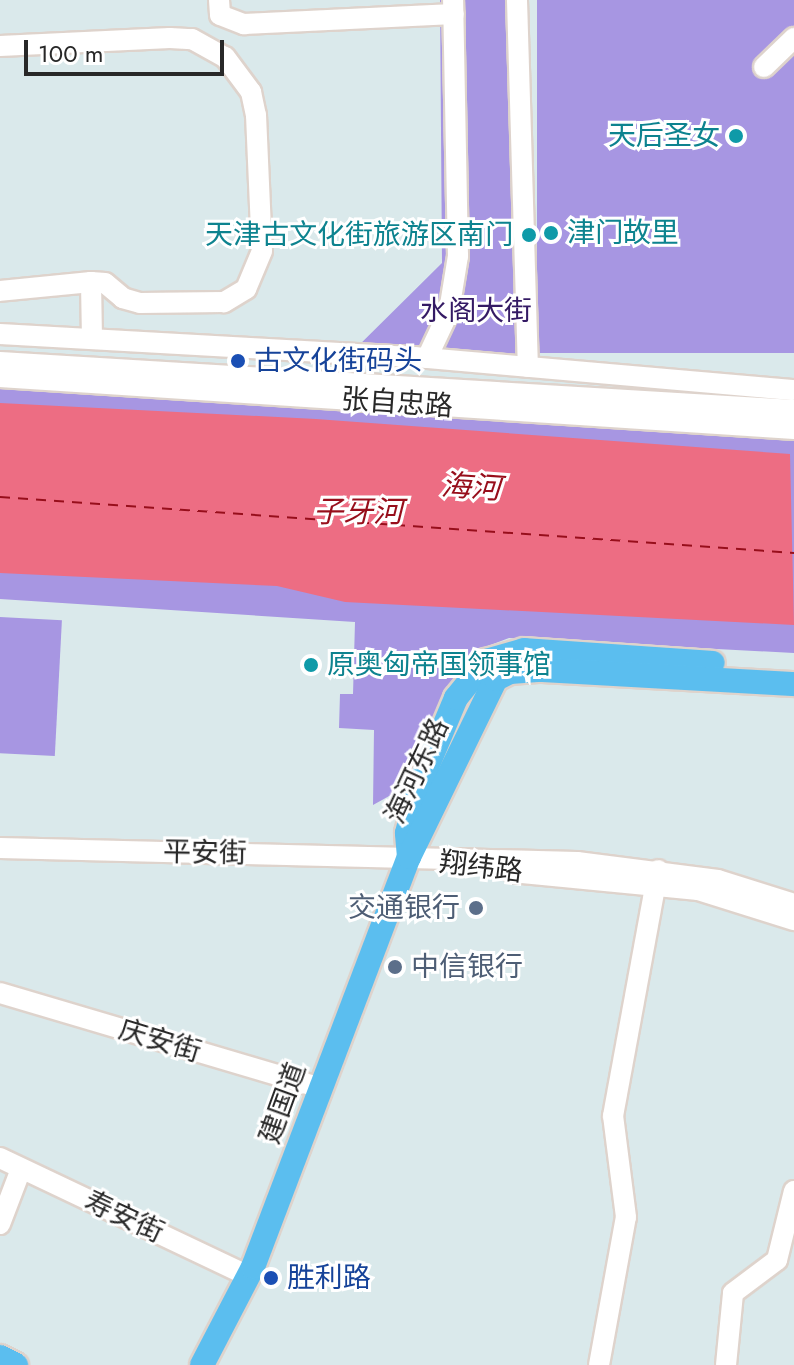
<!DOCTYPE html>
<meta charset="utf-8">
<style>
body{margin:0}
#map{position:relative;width:794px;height:1365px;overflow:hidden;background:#dae9eb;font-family:Jost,"Noto Sans SC",sans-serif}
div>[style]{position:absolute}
.green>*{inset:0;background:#a796e2;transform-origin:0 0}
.water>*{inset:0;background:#ed6d83}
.ferry>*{height:2px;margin-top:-1px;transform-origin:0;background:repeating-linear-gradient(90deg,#970e1b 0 10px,transparent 0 18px)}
.roads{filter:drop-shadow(2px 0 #ded3cc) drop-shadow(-2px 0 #ded3cc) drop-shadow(0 2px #ded3cc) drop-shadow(0 -2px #ded3cc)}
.minor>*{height:20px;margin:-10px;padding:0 10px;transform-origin:10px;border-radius:10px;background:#fff}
.major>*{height:24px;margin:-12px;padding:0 12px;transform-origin:12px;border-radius:12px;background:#5bbeef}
.dots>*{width:22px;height:22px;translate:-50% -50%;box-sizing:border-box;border:4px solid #fff;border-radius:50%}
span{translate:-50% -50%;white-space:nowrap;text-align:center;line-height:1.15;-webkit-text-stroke:6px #fff;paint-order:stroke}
.culture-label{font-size:28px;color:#0d838f}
.right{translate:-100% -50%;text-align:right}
.left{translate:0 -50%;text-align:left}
.park-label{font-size:28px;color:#341a64}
.transit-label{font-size:28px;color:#164399}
.street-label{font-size:28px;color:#282828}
.service-label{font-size:28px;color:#4e5e75}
.water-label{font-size:30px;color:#970e1b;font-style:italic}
.scale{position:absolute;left:24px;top:40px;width:200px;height:36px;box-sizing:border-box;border:4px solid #282828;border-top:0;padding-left:10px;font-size:24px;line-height:28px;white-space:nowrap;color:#282828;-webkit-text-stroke:6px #fff;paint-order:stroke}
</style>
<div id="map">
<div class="green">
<i style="clip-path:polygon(440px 0,528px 0,535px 375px,345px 359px,442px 263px)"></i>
<i style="left:537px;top:0;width:257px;height:353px"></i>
<i style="clip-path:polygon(0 388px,794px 439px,794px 653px,509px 638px,485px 647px,460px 668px,391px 795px,373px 805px,374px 730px,339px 728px,340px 694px,353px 694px,355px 622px,0 599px)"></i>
<i style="left:0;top:617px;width:62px;height:136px;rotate:3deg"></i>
</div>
<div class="water">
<i style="clip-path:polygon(0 403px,316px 419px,790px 454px,794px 625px,345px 602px,277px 586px,0 573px)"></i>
</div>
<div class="ferry">
<i style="left:0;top:497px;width:796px;rotate:4.03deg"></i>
</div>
<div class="roads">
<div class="minor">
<i style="left:219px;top:0;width:15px;rotate:86deg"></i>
<i style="left:220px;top:15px;width:26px;rotate:21deg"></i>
<i style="left:244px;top:24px;width:210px;rotate:-2.7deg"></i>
<i style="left:517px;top:0;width:367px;rotate:88.3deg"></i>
<i style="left:0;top:46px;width:170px;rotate:-2.7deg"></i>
<i style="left:170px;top:38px;width:22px;rotate:3deg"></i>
<i style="left:192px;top:39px;width:38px;rotate:29deg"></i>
<i style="left:225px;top:57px;width:44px;rotate:53.4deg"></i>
<i style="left:251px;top:92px;width:24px;rotate:78deg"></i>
<i style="left:256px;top:115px;width:136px;rotate:87.5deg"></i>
<i style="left:262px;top:251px;width:41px;rotate:112.8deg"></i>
<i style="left:246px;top:289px;width:26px;rotate:149deg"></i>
<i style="left:224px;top:302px;width:84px;rotate:179.3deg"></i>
<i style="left:140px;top:303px;width:18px;rotate:-164deg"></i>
<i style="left:123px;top:298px;width:23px;rotate:-140deg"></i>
<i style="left:105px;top:283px;width:14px;rotate:-176deg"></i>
<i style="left:91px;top:282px;width:91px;rotate:174.4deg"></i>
<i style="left:764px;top:67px;width:42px;rotate:-44deg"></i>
<i style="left:91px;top:282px;width:55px;rotate:89deg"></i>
<i style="left:0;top:334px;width:416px;rotate:3.2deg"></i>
<i style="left:415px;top:357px;width:380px;rotate:5deg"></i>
<i style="left:427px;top:358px;width:52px;rotate:-64.9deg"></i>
<i style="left:449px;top:311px;width:56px;rotate:-80.7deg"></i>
<i style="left:458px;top:256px;width:256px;rotate:-91.1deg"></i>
<i style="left:0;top:362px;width:795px;rotate:3.46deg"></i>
<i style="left:0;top:377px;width:796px;rotate:3.75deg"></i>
<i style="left:0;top:848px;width:577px;rotate:1.39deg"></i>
<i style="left:577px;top:862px;width:142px;rotate:7.3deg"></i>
<i style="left:718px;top:880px;width:80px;rotate:17.5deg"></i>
<i style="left:512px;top:872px;width:187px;rotate:5.5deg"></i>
<i style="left:698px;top:890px;width:101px;rotate:17.4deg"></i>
<i style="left:0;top:993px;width:334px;rotate:16.5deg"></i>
<i style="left:0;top:1158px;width:276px;rotate:25.4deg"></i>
<i style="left:0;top:1224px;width:59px;rotate:-69.1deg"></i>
<i style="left:599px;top:1365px;width:150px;rotate:-79.7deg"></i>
<i style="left:626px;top:1217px;width:102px;rotate:-97.3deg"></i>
<i style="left:613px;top:1116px;width:250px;rotate:-79.6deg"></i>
<i style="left:726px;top:1365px;width:72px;rotate:-84.4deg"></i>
<i style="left:733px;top:1293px;width:55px;rotate:-36.9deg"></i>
<i style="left:777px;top:1260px;width:71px;rotate:-76.2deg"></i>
</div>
<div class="major">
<i style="left:409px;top:857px;width:24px;rotate:-95deg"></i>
<i style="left:407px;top:833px;width:49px;rotate:-75.7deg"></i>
<i style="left:419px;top:786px;width:95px;rotate:-67.2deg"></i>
<i style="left:456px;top:698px;width:48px;rotate:-51deg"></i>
<i style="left:486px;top:661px;width:40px;rotate:-16deg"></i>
<i style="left:524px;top:650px;width:189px;rotate:3.9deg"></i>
<i style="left:0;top:1357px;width:18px;rotate:27deg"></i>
<i style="left:202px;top:1365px;width:110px;rotate:-62.5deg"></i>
<i style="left:253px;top:1267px;width:439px;rotate:-69.2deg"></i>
<i style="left:409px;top:857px;width:198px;rotate:-64deg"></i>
<i style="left:496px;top:679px;width:16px;rotate:-27deg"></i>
<i style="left:510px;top:672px;width:31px;rotate:-4deg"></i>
<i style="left:541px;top:670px;width:253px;rotate:3.2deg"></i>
</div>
</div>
<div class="dots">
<i style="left:736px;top:136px;background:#0f9aa8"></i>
<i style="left:551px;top:233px;background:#0f9aa8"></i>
<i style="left:529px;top:235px;background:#0f9aa8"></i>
<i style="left:238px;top:361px;background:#1a4fb4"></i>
<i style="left:311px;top:665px;background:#0f9aa8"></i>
<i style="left:476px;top:908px;background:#5c6f8a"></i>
<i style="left:395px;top:967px;background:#5c6f8a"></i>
<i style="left:271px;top:1278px;background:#1a4fb4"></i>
</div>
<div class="culture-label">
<span class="right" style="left:720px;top:136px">天后圣女</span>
<span class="left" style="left:567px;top:233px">津门故里</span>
<span class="right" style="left:513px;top:235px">天津古文化街旅游区南门</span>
<span class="left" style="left:327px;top:665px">原奥匈帝国领事馆</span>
</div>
<div class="park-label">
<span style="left:476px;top:311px">水阁大街</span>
</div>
<div class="transit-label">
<span class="left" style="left:254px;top:361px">古文化街码头</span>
<span class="left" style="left:287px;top:1278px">胜利路</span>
</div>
<div class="street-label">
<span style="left:397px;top:403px;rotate:4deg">张自忠路</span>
<span style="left:417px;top:771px;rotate:-65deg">海河东路</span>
<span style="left:205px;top:853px;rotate:1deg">平安街</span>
<span style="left:481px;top:867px;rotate:7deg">翔纬路</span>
<span style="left:160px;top:1041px;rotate:17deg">庆安街</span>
<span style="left:283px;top:1103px;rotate:-70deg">建国道</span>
<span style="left:124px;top:1217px;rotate:25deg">寿安街</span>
</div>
<div class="service-label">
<span class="right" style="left:460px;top:908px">交通银行</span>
<span class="left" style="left:411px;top:967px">中信银行</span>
</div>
<div class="water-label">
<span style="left:471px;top:487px;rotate:4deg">海河</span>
<span style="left:358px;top:512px">子牙河</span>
</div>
<div class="scale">100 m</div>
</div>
